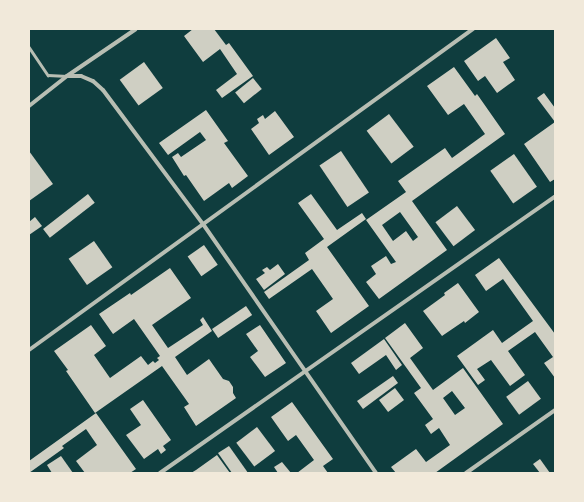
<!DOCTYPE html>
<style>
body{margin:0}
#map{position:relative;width:584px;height:502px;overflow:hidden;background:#0f3d3e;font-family:Spectral,serif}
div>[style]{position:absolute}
.building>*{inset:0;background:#cfcfc3;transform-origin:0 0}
.service>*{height:2.5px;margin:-1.25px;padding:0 1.25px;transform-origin:1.25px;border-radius:1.25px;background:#b8beb3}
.minor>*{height:4px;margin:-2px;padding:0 2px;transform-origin:2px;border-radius:2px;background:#b8beb3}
span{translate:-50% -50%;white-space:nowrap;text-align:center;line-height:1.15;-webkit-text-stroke:4px #f1e9da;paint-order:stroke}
.frame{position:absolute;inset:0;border:30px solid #f1e9da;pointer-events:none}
</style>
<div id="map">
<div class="building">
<i style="clip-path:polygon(193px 29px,214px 29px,226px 45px,229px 43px,253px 76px,222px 98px,216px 90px,237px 74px,220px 49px,203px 62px,184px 36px)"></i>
<i style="clip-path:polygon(496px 38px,510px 58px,503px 62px,515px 80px,497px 93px,485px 76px,478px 81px,464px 61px)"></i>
<i style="left:144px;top:62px;width:32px;height:30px;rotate:54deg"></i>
<i style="clip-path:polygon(evenodd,454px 67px,475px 96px,477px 94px,505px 134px,412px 201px,447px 250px,379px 299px,366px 282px,376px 274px,371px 266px,386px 256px,391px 264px,396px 262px,366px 220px,406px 192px,398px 181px,445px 148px,452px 158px,485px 134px,464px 104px,448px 115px,427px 86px,454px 67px,400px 212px,418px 237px,413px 241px,406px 231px,393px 241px,382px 225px,400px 212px)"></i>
<i style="left:253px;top:78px;width:14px;height:23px;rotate:51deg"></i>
<i style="clip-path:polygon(544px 93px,555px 108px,555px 179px,550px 182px,524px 144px,555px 122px,537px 98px)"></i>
<i style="clip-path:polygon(206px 110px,228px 141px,224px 143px,248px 176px,232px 188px,229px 183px,204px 201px,186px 175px,184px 176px,172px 157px,178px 153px,181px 157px,206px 140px,200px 132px,168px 155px,159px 143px)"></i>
<i style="clip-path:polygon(275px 111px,294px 137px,269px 155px,251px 129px,259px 123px,257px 119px,263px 115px,265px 119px)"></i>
<i style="left:389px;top:114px;width:41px;height:28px;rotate:53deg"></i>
<i style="clip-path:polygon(29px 151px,53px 184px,29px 201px)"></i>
<i style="left:341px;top:151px;width:50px;height:26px;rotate:56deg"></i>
<i style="left:514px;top:154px;width:40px;height:29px;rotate:55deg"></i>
<i style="left:88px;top:194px;width:11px;height:57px;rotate:52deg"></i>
<i style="clip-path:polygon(311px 194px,337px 230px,362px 213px,366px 219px,327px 247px,369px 306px,331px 333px,316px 311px,333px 299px,312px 269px,269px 299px,264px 292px,309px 260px,305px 253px,324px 239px,298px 203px)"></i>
<i style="left:457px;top:206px;width:30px;height:27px;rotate:53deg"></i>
<i style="clip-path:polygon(35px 217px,42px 226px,29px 235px,29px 222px)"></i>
<i style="left:94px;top:241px;width:32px;height:31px;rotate:55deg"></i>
<i style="left:204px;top:245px;width:24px;height:20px;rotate:55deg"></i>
<i style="clip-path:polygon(499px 258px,555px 334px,555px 378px,544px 363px,553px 357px,535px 332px,508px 351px,525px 375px,510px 386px,491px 360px,477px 369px,485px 380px,478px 385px,457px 356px,493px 330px,502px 343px,533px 321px,503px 279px,486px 291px,475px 275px)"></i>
<i style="clip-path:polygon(278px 264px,285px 274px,264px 290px,256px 279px,265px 273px,262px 270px,267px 267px,270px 270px)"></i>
<i style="clip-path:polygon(170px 268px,191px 298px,152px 325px,168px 348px,203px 325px,200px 320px,203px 317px,212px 331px,175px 357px,187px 375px,209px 359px,223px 379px,229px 381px,233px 387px,233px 393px,236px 398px,196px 426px,184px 407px,189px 404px,162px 366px,95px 413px,66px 371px,68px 370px,54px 351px,91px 325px,106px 346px,94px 355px,110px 378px,141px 356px,148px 365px,153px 361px,155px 363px,159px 360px,157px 358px,160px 356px,134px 319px,113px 334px,99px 314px,130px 293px,131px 295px)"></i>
<i style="clip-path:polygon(458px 283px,479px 312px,465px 323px,464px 321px,442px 336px,423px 311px,445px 295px,444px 293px)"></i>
<i style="left:246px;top:306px;width:11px;height:41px;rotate:56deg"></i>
<i style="clip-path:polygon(evenodd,405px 323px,423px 348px,410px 358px,433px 390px,463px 368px,503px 424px,435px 473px,396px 473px,391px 467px,416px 449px,426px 462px,450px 445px,439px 428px,431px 434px,425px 425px,433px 419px,414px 393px,421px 388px,385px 338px,405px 323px,452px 391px,465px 408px,455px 415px,443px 398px,452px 391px)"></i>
<i style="clip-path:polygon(260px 325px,286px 363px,265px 377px,250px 357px,258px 351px,246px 334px)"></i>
<i style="clip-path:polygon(384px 339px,402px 365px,396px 370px,386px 355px,359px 374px,351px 363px)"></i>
<i style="clip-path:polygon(393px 376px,398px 383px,363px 409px,357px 401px)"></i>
<i style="left:528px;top:381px;width:22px;height:27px;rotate:54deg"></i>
<i style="left:395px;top:388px;width:15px;height:20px;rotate:53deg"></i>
<i style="clip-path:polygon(143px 400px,171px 440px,163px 446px,166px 450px,161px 454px,158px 449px,144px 459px,126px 435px,141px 425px,130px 409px)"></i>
<i style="clip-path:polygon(292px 402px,333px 459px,323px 466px,328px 473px,297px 473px,314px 460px,296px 435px,288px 441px,271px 417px)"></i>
<i style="clip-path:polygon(96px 413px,136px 469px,130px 473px,85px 473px,76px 461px,97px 445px,86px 429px,62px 446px,64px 448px,29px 473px,29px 461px)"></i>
<i style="left:257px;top:427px;width:30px;height:26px;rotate:53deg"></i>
<i style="clip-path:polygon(229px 446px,246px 470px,248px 473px,232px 473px,218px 453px)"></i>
<i style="clip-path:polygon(217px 455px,230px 473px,191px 473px,196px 470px)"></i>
<i style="clip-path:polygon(61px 456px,73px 473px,52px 473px,47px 465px)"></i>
<i style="clip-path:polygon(540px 459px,550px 473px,540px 473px,533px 464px)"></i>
<i style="clip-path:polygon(282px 462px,291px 473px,278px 473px,274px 467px)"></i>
</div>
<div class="service">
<i style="left:29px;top:47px;width:34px;rotate:56deg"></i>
<i style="left:48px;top:75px;width:19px;rotate:3deg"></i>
</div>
<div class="minor">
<i style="left:67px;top:76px;width:14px"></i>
<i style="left:81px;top:76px;width:13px;rotate:23deg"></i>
<i style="left:93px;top:81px;width:13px;rotate:42deg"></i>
<i style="left:103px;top:90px;width:167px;rotate:53.3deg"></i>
<i style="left:203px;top:224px;width:303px;rotate:55.2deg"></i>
<i style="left:29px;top:106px;width:48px;rotate:-38.3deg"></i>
<i style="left:67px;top:76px;width:83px;rotate:-34.3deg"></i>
<i style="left:29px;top:350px;width:548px;rotate:-35.87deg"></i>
<i style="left:160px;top:473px;width:482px;rotate:-35deg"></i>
<i style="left:466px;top:473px;width:109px;rotate:-35.3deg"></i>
</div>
<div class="frame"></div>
</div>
